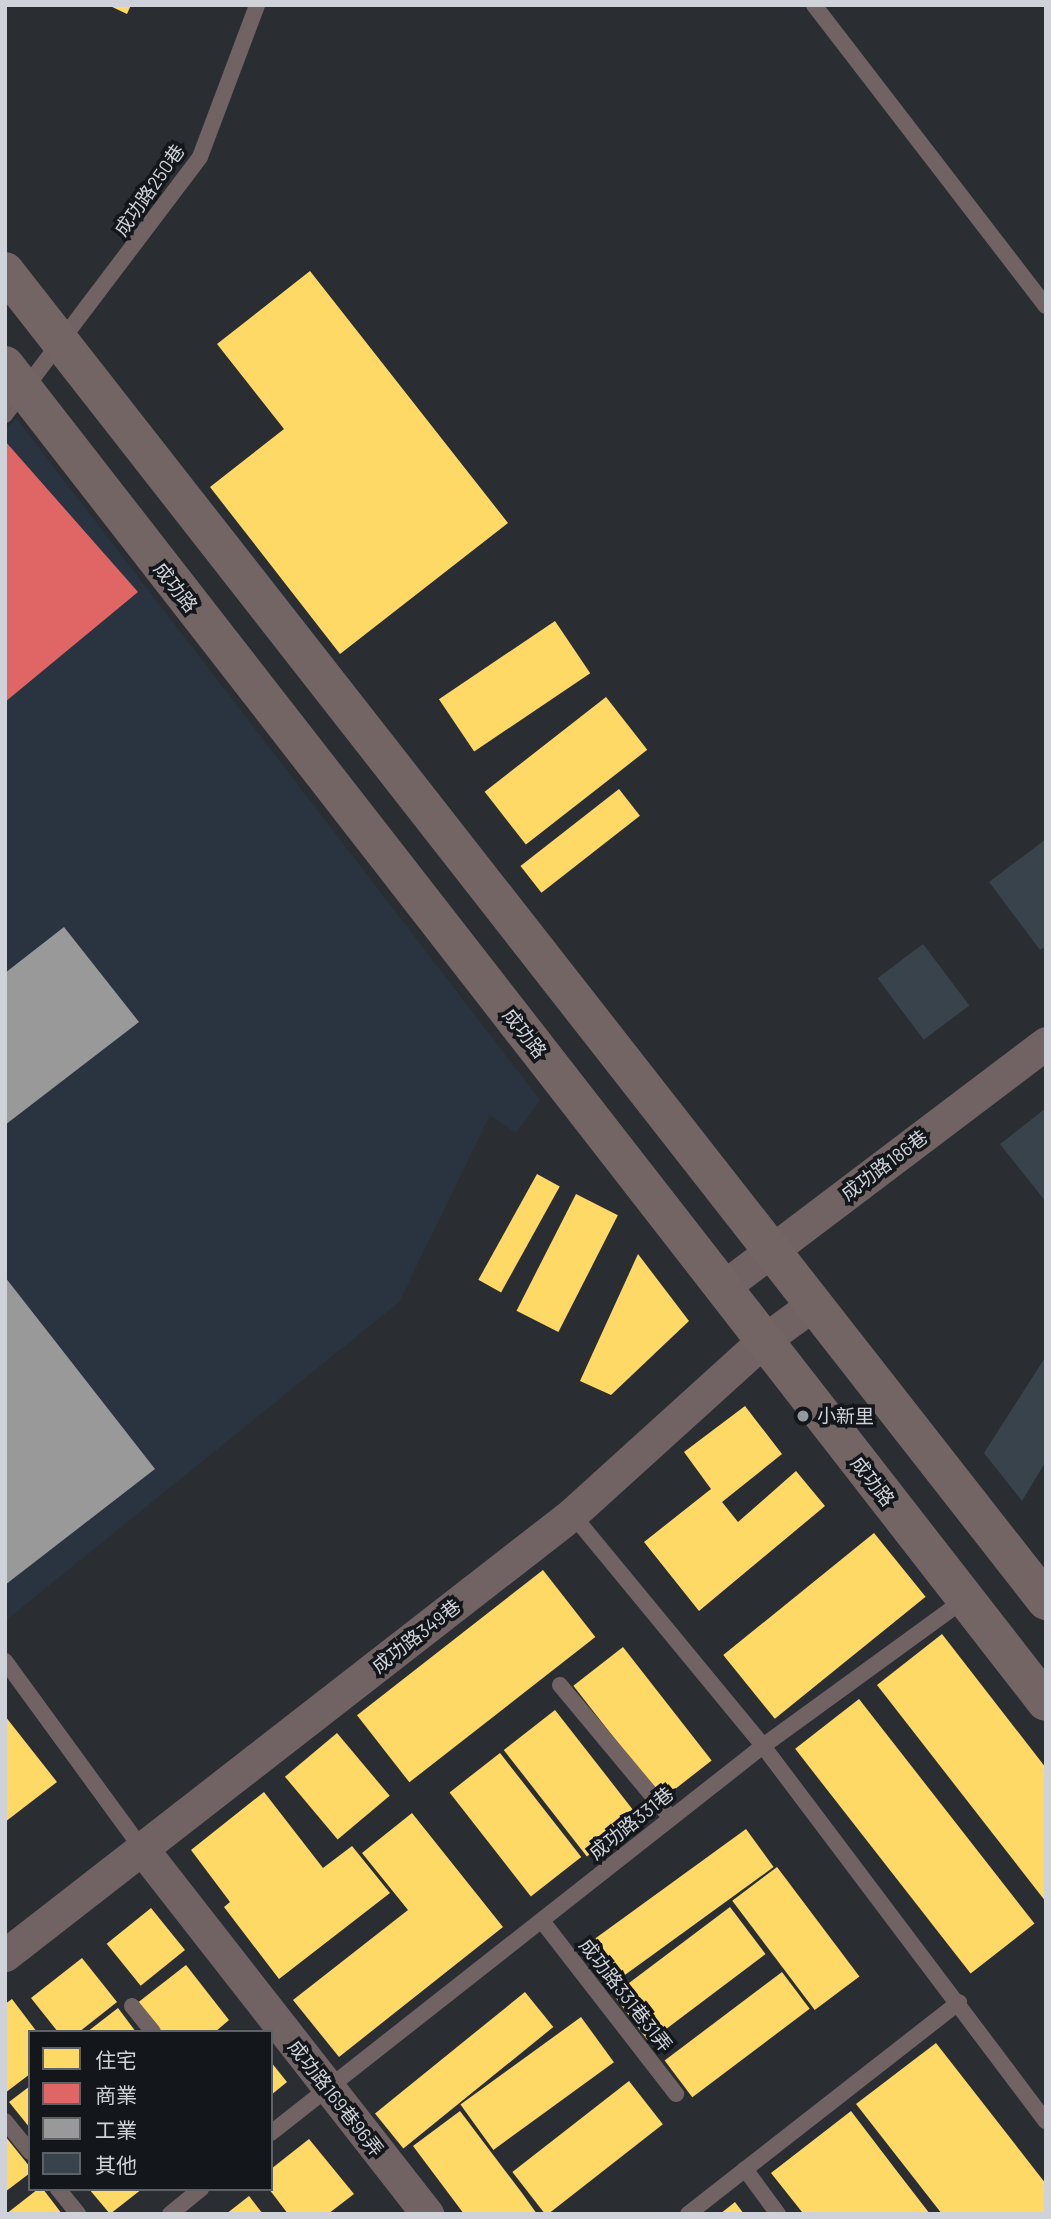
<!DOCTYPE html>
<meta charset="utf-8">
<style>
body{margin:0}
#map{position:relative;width:1051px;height:2219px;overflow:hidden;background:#2a2e32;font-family:Barlow,"Noto Sans TC",sans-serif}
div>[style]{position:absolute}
.built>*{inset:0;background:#293440}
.homes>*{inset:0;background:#ffd966;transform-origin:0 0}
.shops>*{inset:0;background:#e06666}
.industry>*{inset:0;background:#999}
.building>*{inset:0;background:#38434c;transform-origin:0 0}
.service>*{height:16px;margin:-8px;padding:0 8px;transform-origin:8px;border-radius:8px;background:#716363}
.minor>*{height:33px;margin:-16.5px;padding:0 16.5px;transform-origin:16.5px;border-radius:16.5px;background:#716363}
.secondary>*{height:38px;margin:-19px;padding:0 19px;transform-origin:19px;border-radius:19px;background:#746565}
.dots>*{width:19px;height:19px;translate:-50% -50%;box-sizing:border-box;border:4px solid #13161a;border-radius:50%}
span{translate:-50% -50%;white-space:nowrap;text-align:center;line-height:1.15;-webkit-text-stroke:7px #13161a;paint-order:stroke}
.street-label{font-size:19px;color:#cfd3d9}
.poi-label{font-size:19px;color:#cfd3d9}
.left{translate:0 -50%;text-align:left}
.frame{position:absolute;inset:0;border:7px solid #cfd3d9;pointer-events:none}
.legend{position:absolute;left:28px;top:2030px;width:245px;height:161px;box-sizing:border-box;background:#13161a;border:2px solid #5e6266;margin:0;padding:9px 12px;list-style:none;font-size:21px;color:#cfd3d9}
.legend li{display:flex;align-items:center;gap:14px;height:35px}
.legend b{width:35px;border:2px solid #5e6266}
</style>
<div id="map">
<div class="built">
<i style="clip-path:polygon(16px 418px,540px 1100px,516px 1133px,490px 1115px,399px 1302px,5px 1621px,5px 431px)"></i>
</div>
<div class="homes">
<i style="clip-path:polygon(108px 5px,131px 5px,127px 14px)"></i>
<i style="clip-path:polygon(310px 271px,508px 523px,340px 654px,210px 487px,284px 429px,217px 344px)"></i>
<i style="left:555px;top:621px;width:63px;height:140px;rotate:56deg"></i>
<i style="left:606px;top:697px;width:67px;height:154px;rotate:52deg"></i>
<i style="left:619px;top:789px;width:34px;height:125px;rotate:52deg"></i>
<i style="left:537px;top:1174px;width:26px;height:121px;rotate:29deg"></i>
<i style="left:576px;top:1194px;width:47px;height:131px;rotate:27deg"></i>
<i style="clip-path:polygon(638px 1254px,689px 1321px,611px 1395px,580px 1381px)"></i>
<i style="clip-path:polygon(745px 1406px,782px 1454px,722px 1502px,738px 1522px,796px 1471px,825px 1506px,699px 1611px,644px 1542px,711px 1489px,684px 1452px)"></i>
<i style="left:874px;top:1533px;width:82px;height:194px;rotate:51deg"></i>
<i style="left:543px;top:1570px;width:85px;height:236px;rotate:52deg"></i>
<i style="clip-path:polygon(942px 1634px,1046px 1768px,1046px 1902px,877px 1685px)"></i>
<i style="left:623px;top:1647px;width:144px;height:63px;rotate:52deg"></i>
<i style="left:859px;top:1699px;width:285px;height:81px;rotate:52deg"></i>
<i style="left:555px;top:1710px;width:135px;height:65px;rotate:52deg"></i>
<i style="clip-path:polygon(5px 1716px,57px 1782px,5px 1822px)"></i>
<i style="left:337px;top:1733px;width:82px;height:68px;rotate:50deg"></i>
<i style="left:500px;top:1753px;width:132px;height:64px;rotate:52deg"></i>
<i style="clip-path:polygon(264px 1792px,323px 1868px,352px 1846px,390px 1893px,279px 1979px,224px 1907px,230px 1902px,191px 1850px)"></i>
<i style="clip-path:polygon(412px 1813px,503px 1927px,339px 2057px,293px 2000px,408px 1910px,362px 1853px)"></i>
<i style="left:746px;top:1829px;width:47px;height:186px;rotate:54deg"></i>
<i style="left:777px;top:1867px;width:137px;height:56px;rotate:53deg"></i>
<i style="left:730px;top:1907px;width:59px;height:146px;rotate:53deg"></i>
<i style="left:151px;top:1908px;width:54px;height:57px;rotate:51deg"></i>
<i style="clip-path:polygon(82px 1958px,117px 2002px,79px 2032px,58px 2032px,31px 1998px)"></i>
<i style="clip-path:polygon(186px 1965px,229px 2020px,215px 2032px,157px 2032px,136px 2004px)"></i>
<i style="left:782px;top:1972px;width:46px;height:147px;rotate:53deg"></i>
<i style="left:525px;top:1992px;width:45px;height:193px;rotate:51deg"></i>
<i style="clip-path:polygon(12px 1999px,37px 2032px,30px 2032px,30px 2074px,5px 2093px,5px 2004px)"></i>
<i style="clip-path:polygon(118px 2008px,136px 2032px,87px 2032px)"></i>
<i style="left:581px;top:2017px;width:56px;height:149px;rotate:54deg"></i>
<i style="clip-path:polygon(936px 2043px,1046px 2184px,1046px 2214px,942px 2214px,856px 2104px)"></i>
<i style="clip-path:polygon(271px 2062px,287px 2082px,271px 2095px)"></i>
<i style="left:629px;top:2081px;width:55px;height:148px;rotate:52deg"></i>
<i style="clip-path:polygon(30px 2086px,30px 2128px,9px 2102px)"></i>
<i style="clip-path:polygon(460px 2111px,522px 2193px,537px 2214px,464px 2214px,413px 2146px)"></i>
<i style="clip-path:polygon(851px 2111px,896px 2170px,930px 2214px,802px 2212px,771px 2173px)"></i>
<i style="clip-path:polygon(5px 2136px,30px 2167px,30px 2173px,5px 2192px)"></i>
<i style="clip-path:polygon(309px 2139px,354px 2194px,328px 2214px,288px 2214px,269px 2189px,271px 2169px)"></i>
<i style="clip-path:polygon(38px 2189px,43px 2189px,62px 2214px,6px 2214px)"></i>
<i style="clip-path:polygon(89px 2189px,142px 2189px,110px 2214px)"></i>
<i style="clip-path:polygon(249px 2196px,263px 2214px,226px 2214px)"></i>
<i style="clip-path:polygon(735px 2202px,744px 2214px,720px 2214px)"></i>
</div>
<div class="shops">
<i style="clip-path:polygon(5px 441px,138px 592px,5px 702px)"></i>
</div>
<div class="industry">
<i style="clip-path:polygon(64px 927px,139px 1022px,5px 1125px,5px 973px)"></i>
<i style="clip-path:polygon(5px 1277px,155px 1469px,5px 1585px)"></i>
</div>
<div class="building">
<i style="clip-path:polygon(1046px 839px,1046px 946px,1040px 950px,989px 882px)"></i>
<i style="left:923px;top:944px;width:77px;height:57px;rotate:53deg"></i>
<i style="clip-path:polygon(1046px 1108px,1046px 1202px,1000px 1144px)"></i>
<i style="clip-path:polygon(1046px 1356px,1046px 1461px,1022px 1501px,984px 1453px)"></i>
</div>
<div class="service">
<i style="left:814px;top:5px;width:380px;rotate:52.4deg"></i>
<i style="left:5px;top:415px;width:323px;rotate:-52.9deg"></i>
<i style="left:200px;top:157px;width:162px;rotate:-69.4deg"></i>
<i style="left:572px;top:1514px;width:301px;rotate:50.5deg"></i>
<i style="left:763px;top:1746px;width:470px;rotate:53deg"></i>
<i style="left:5px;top:1661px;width:234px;rotate:53.9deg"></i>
<i style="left:560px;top:1685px;width:173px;rotate:50.2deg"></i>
<i style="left:542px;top:1921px;width:219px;rotate:52.2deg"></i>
<i style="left:132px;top:2006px;width:33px;rotate:51deg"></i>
<i style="left:5px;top:2121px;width:40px;rotate:51deg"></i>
<i style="left:271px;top:2133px;width:626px;rotate:-38.19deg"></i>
<i style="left:763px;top:1746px;width:250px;rotate:-36deg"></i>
<i style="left:745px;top:2169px;width:56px;rotate:53.7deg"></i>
<i style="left:58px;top:2189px;width:32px;rotate:51deg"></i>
<i style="left:170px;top:2214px;width:40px;rotate:-39deg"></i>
<i style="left:688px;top:2214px;width:344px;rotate:-38deg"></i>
</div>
<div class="minor">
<i style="left:722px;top:1288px;width:406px;rotate:-37.1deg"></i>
<i style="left:143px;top:1850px;width:462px;rotate:52deg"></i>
<i style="left:5px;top:1955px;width:718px;rotate:-37.87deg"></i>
<i style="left:572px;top:1514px;width:258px;rotate:-42.2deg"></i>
<i style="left:763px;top:1341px;width:64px;rotate:-36.2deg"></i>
</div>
<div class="secondary">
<i style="left:5px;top:271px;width:1689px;rotate:51.95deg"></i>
<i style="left:5px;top:365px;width:1694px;rotate:52.1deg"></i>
</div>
<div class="dots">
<i style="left:803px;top:1416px;background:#95999f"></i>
</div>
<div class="street-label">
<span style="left:149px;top:190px;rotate:-55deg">成功路250巷</span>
<span style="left:176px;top:587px;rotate:52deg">成功路</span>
<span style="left:525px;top:1033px;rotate:52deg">成功路</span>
<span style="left:884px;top:1165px;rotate:-37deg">成功路186巷</span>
<span style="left:873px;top:1481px;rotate:52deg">成功路</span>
<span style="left:416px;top:1636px;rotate:-38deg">成功路349巷</span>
<span style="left:631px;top:1823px;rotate:-39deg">成功路331巷</span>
<span style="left:626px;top:1995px;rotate:52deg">成功路331巷31弄</span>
<span style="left:336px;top:2098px;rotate:52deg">成功路169巷96弄</span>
</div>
<div class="poi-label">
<span class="left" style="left:817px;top:1416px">小新里</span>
</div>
<div class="frame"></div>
<ul class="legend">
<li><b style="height:19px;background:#ffd966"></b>住宅</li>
<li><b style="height:19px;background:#e06666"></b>商業</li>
<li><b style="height:19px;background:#999"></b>工業</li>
<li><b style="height:19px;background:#38434c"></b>其他</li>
</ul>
</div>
